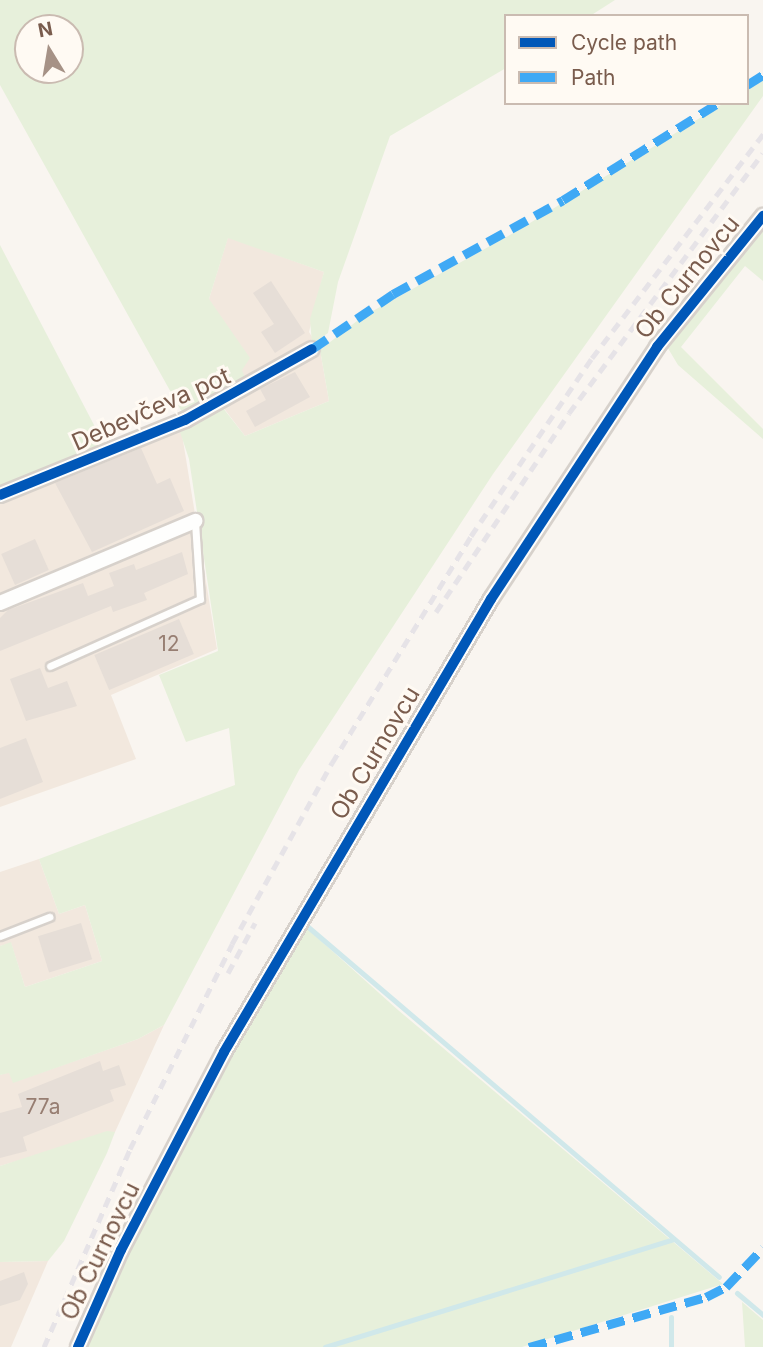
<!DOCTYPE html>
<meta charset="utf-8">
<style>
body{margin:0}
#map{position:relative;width:763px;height:1347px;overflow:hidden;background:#f9f5f0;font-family:Inter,sans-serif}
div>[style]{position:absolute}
.residential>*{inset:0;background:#f2e8de}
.green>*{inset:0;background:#e7f0db}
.stream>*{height:5px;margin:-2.5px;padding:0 2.5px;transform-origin:2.5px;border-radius:2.5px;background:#d0e8ea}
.building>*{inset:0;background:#e6ded7;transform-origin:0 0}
.roads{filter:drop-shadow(2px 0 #d7d1cb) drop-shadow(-2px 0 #d7d1cb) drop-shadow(0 2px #d7d1cb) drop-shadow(0 -2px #d7d1cb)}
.service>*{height:7px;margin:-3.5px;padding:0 3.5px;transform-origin:3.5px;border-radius:3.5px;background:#fefefd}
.minor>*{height:14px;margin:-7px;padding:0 7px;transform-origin:7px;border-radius:7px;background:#fefefd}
.rail>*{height:5px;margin-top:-2.5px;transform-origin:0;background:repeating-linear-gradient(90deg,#e6e3e7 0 10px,transparent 0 17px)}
.quiet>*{height:9px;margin-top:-4.5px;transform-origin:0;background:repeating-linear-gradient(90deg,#3fa9f5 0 18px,transparent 0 27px)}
.cycleway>*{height:10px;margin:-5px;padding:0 5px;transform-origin:5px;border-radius:5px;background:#0057b8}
span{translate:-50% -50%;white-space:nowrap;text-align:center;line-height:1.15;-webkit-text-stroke:6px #fffaf3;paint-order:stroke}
.number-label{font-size:21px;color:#977e72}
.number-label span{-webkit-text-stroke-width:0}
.street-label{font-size:24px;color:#7a5c4d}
.legend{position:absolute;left:504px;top:14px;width:245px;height:91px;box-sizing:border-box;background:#fffaf3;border:2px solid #cabbb1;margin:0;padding:9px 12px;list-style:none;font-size:21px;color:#7a5c4d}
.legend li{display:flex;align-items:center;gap:14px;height:35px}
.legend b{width:35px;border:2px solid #cabbb1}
.north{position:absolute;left:14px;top:14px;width:70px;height:70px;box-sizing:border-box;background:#fffaf3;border:2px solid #cabbb1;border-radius:50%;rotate:349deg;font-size:19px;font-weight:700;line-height:28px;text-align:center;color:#7a5c4d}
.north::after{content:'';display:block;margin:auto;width:24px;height:32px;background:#a69286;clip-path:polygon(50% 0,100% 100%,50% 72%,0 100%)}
</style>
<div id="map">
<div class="residential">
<i style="clip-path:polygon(228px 237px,324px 272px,309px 332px,320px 350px,329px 401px,245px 436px,216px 398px,209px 299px)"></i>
<i style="clip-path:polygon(179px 416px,217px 649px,111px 695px,136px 759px,0 807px,0 488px)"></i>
<i style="clip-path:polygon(39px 859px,59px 914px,85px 905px,102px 961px,25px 987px,11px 943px,0 946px,0 872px)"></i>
<i style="clip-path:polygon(164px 1025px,115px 1132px,0 1166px,0 1075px,9px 1072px,14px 1082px,138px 1039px)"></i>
<i style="clip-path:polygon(48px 1261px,11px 1347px,0 1347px,0 1262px)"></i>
</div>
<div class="green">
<i style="clip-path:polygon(evenodd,0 0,615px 0,590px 16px,506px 16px,506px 68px,390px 136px,338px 282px,328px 333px,312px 344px,310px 319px,324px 272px,228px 238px,209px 299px,250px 358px,242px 370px,247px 383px,183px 414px,0 85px,0 0,28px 28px,70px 28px,70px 70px,28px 70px,28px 28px)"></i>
<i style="clip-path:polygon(763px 80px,763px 96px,493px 474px,299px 770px,164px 1025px,138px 1039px,13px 1083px,9px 1073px,0 1075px,0 946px,11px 942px,25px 987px,102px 961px,85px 905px,59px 914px,39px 859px,235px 785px,229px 728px,186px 742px,159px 675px,218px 651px,189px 459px,180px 432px,223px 408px,245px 436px,329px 401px,320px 350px,362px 317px,517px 231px,724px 103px,747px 103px,747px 90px)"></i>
<i style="clip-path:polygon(763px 223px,763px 281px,745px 266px,681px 347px,763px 429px,763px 439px,678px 365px,666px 345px)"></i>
<i style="clip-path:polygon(0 245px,105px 446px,0 488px)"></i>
<i style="clip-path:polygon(301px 923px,398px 1010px,723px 1284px,522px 1347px,83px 1347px,191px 1126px)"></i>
<i style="clip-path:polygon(107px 1131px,115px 1132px,107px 1153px,64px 1241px,48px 1261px,0 1262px,0 1166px)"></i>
<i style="clip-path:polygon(742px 1302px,763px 1320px,763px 1347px,745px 1347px)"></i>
</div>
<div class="stream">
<i style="left:307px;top:926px;width:541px;rotate:40.43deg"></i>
<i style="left:737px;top:1293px;width:34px;rotate:40deg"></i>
<i style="left:671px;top:1317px;width:30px;rotate:90deg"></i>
<i style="left:325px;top:1347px;width:364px;rotate:-17.2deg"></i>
</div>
<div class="building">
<i style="clip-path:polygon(271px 281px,305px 333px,275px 353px,261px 332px,274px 324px,253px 293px)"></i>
<i style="clip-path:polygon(295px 372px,310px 397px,255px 427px,246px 411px,266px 400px,260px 389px)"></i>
<i style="clip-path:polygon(141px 448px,157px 484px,170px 478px,184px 511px,92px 552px,55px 483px)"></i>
<i style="left:35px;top:539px;width:34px;height:37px;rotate:66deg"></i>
<i style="clip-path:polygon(182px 552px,188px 574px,144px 593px,147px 600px,113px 612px,111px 606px,0 651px,0 618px,8px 610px,83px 583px,88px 596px,114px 586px,109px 573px,134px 564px,136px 570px)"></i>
<i style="left:179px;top:619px;width:38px;height:92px;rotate:67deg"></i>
<i style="clip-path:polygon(40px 668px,48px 688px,67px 681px,77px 706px,26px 721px,10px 679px)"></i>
<i style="clip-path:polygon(26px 738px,43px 782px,0 799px,0 748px)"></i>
<i style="left:81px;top:923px;width:38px;height:45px;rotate:73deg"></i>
<i style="clip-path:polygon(100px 1061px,103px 1071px,119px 1065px,126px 1085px,110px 1090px,114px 1101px,23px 1137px,27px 1151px,0 1158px,0 1113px,22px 1107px,18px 1094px)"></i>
<i style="clip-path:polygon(24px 1272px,28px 1284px,20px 1300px,0 1306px,0 1281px)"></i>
</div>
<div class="roads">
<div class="service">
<i style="left:50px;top:666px;width:164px;rotate:-24.1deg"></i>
<i style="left:200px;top:599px;width:78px;rotate:-93.7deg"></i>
<i style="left:0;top:936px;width:53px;rotate:-21.2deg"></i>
</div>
<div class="minor">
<i style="left:0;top:495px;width:200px;rotate:-22.1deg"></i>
<i style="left:185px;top:420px;width:145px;rotate:-29.2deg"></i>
<i style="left:0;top:603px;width:212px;rotate:-22.8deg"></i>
<i style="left:78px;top:1347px;width:106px;rotate:-66.1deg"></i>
<i style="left:121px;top:1250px;width:223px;rotate:-62.5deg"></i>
<i style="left:224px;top:1052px;width:526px;rotate:-59.48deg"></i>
<i style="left:491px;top:599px;width:302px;rotate:-56.6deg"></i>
<i style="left:657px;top:347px;width:169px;rotate:-51deg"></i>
</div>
</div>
<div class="rail">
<i style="left:436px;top:612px;width:239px;rotate:-56.2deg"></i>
<i style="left:569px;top:413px;width:324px;rotate:-53.3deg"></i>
<i style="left:228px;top:973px;width:57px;rotate:-61.6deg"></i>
<i style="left:44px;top:1347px;width:216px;rotate:-66.5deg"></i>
<i style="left:130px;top:1149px;width:229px;rotate:-63.5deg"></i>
<i style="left:232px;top:944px;width:207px;rotate:-61.1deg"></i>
<i style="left:332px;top:763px;width:266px;rotate:-58.5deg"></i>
<i style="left:471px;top:536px;width:215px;rotate:-55.8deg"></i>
<i style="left:592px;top:358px;width:282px;rotate:-52.6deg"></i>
</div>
<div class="quiet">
<i style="left:747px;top:85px;width:19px;rotate:-32deg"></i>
<i style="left:312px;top:349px;width:98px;rotate:-34.2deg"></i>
<i style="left:393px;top:294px;width:194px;rotate:-28.9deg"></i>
<i style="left:563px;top:200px;width:183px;rotate:-32deg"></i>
<i style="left:529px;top:1347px;width:184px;rotate:-15.8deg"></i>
<i style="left:706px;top:1297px;width:22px;rotate:-27deg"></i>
<i style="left:726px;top:1287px;width:54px;rotate:-46.5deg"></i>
</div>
<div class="cycleway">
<i style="left:0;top:495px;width:200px;rotate:-22.1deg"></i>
<i style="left:185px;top:420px;width:145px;rotate:-29.2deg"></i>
<i style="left:78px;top:1347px;width:106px;rotate:-66.1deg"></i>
<i style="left:121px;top:1250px;width:223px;rotate:-62.5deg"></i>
<i style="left:224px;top:1052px;width:526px;rotate:-59.48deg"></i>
<i style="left:491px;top:599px;width:302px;rotate:-56.6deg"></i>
<i style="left:657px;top:347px;width:169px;rotate:-51deg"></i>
</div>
<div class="number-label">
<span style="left:169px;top:644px">12</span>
<span style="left:43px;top:1107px">77a</span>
</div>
<div class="street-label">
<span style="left:687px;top:277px;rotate:-51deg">Ob Curnovcu</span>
<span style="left:151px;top:409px;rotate:-24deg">Debevčeva pot</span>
<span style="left:375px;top:753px;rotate:-59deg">Ob Curnovcu</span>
<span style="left:100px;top:1251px;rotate:-64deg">Ob Curnovcu</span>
</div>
<ul class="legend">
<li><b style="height:9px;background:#0057b8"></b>Cycle path</li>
<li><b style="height:9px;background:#3fa9f5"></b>Path</li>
</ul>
<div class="north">N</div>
</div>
